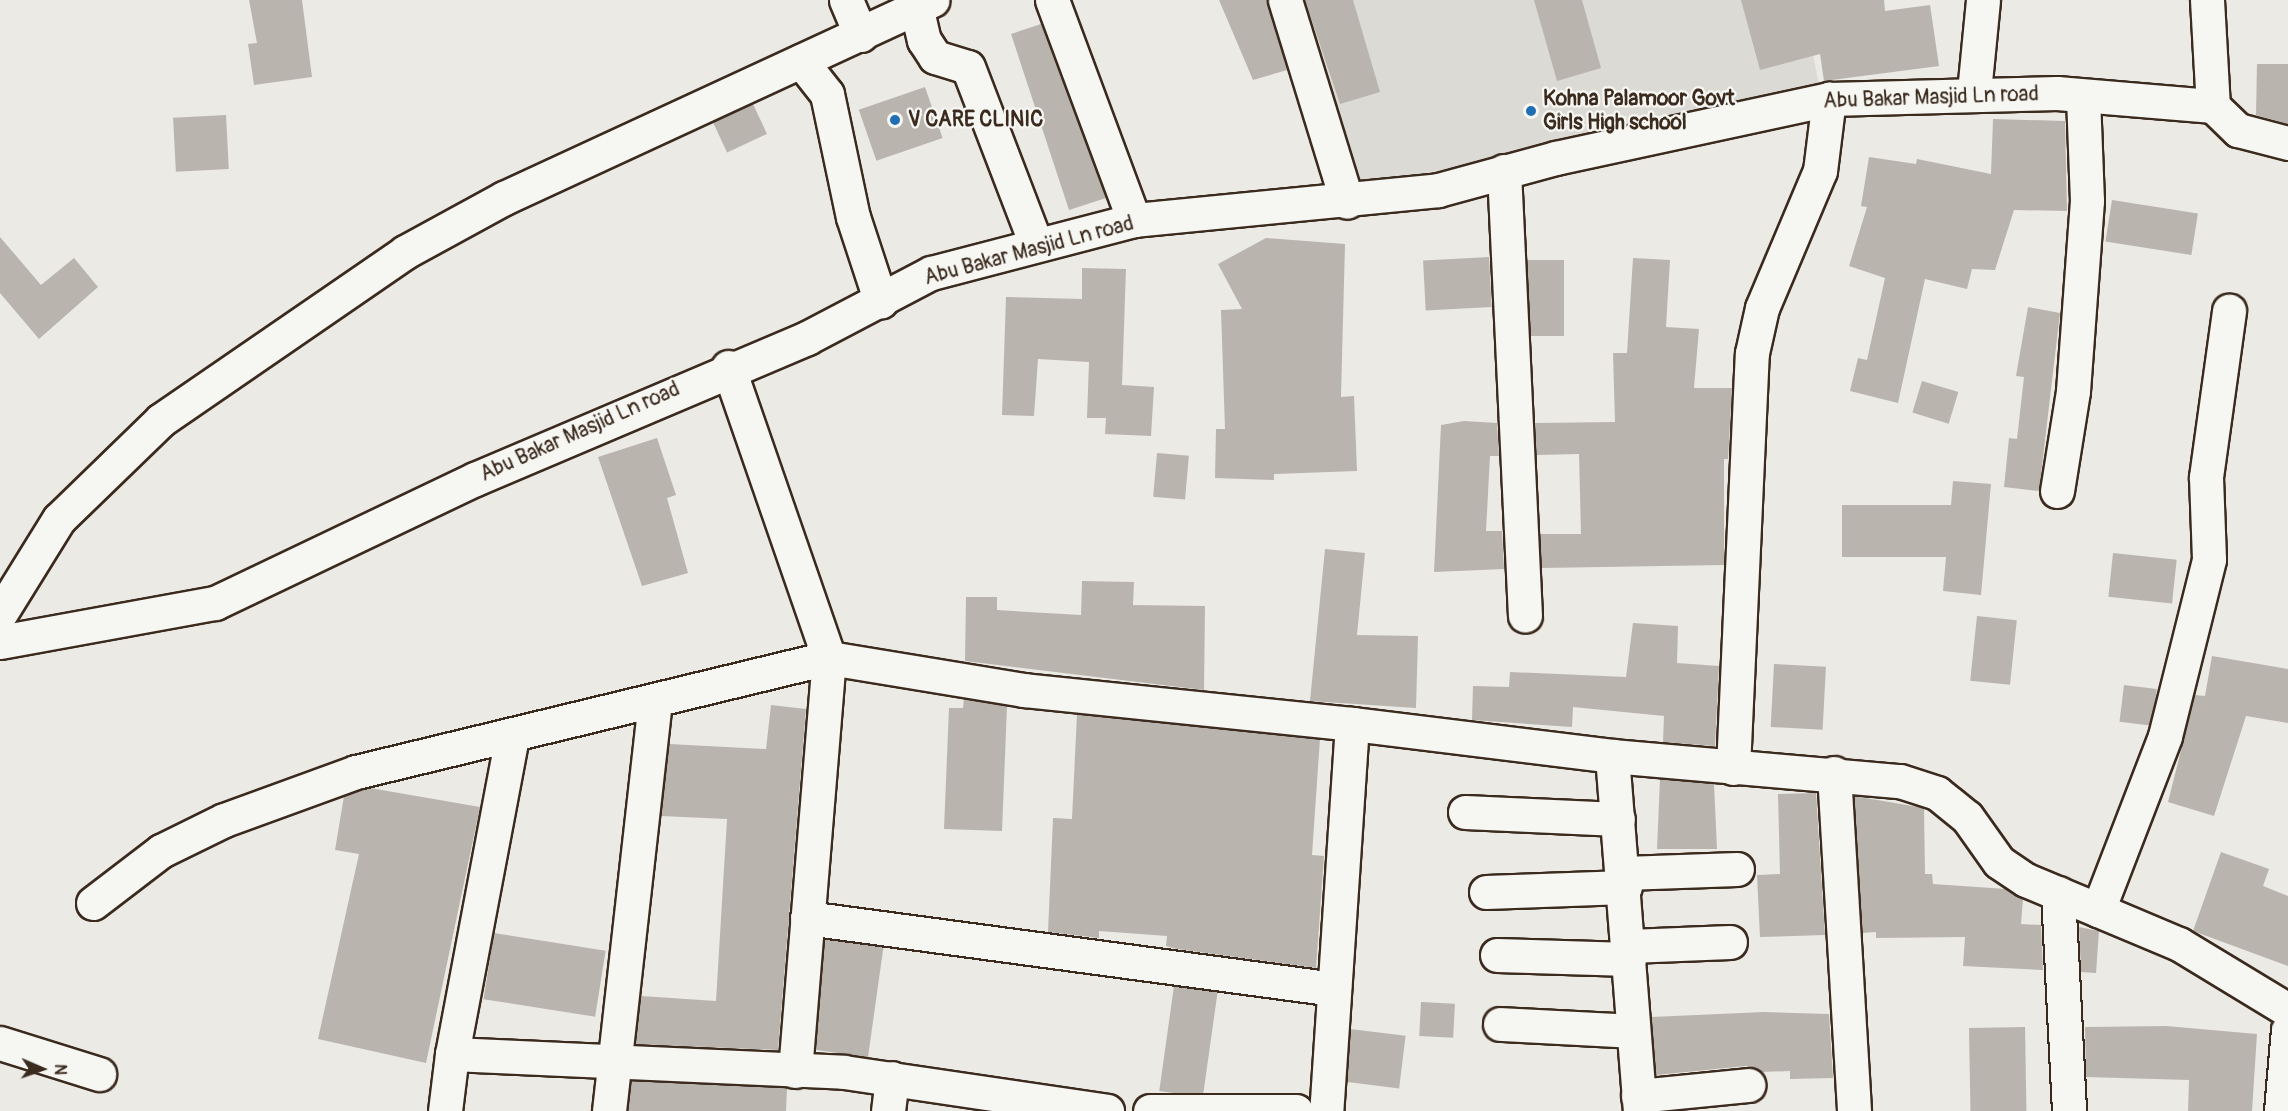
<!DOCTYPE html>
<style>
body{margin:0}
#map{position:relative;width:2288px;height:1111px;overflow:hidden;background:#ebeae5;font-family:Pangolin,sans-serif}
div>[style]{position:absolute}
.built>*{inset:0;background:#dcdad4}
.building>*{inset:0;background:#bab4ae;transform-origin:0 0}
.roads{filter:drop-shadow(2px 0 #3b2a1e) drop-shadow(-2px 0 #3b2a1e) drop-shadow(0 2px #3b2a1e) drop-shadow(0 -2px #3b2a1e)}
.street>*{height:33px;margin:-16.5px;padding:0 16.5px;transform-origin:16.5px;border-radius:16.5px;background:#f6f6f2}
.primary>*{height:33px;margin:-16.5px;padding:0 16.5px;transform-origin:16.5px;border-radius:16.5px;background:#f6f6f2}
.dots>*{width:16px;height:16px;translate:-50% -50%;box-sizing:border-box;border:3px solid #f6f6f2;border-radius:50%}
span{translate:-50% -50%;white-space:nowrap;text-align:center;line-height:1.15;-webkit-text-stroke:4.5px #f6f6f2;paint-order:stroke}
.street-label{font-size:21px;color:#3b2a1e}
.poi-label{font-size:21px;color:#3b2a1e;font-weight:700}
.left{translate:0 -50%;text-align:left}
.north{position:absolute;left:12px;top:1039px;width:60px;height:60px;-webkit-text-stroke:4px #f6f6f2;paint-order:stroke;rotate:92deg;font-size:16px;font-weight:700;line-height:24px;text-align:center;color:#3b2a1e}
.north::after{content:'';display:block;margin:auto;width:21px;height:27px;background:#3b2a1e;clip-path:polygon(50% 0,100% 100%,50% 72%,0 100%)}
</style>
<div id="map">
<div class="built">
<i style="clip-path:polygon(1302px 0,1803px 0,1820px 91px,1359px 187px)"></i>
</div>
<div class="building">
<i style="clip-path:polygon(249px 0,302px 0,312px 77px,254px 85px,248px 44px,257px 43px)"></i>
<i style="clip-path:polygon(1219px 0,1267px 0,1287px 70px,1253px 80px)"></i>
<i style="clip-path:polygon(1305px 0,1353px 0,1380px 92px,1340px 104px)"></i>
<i style="clip-path:polygon(1534px 0,1582px 0,1601px 68px,1557px 81px)"></i>
<i style="clip-path:polygon(1741px 0,1884px 0,1885px 11px,1930px 5px,1939px 66px,1824px 81px,1820px 54px,1760px 70px)"></i>
<i style="clip-path:polygon(1041px 24px,1106px 198px,1069px 210px,1011px 34px)"></i>
<i style="clip-path:polygon(2257px 64px,2288px 64px,2288px 124px,2256px 115px)"></i>
<i style="left:925px;top:87px;width:54px;height:70px;rotate:71deg"></i>
<i style="left:753px;top:104px;width:33px;height:44px;rotate:65deg"></i>
<i style="left:226px;top:115px;width:54px;height:53px;rotate:87deg"></i>
<i style="clip-path:polygon(1993px 119px,2065px 121px,2067px 211px,2014px 210px,1995px 270px,1972px 269px,1967px 289px,1925px 279px,1898px 403px,1850px 391px,1858px 358px,1867px 360px,1885px 278px,1849px 266px,1867px 207px,1861px 206px,1869px 157px,1916px 164px,1917px 159px,1991px 174px)"></i>
<i style="left:2112px;top:200px;width:87px;height:42px;rotate:9deg"></i>
<i style="clip-path:polygon(0 237px,41px 285px,74px 258px,98px 287px,39px 339px,0 293px)"></i>
<i style="clip-path:polygon(1266px 238px,1345px 244px,1341px 397px,1354px 396px,1357px 471px,1274px 474px,1274px 480px,1215px 478px,1216px 429px,1225px 429px,1221px 310px,1242px 309px,1218px 264px)"></i>
<i style="left:1489px;top:257px;width:50px;height:66px;rotate:87deg"></i>
<i style="clip-path:polygon(1633px 258px,1670px 260px,1666px 327px,1699px 329px,1694px 388px,1732px 388px,1728px 459px,1724px 459px,1724px 565px,1541px 568px,1540px 534px,1581px 534px,1579px 454px,1536px 455px,1535px 423px,1615px 422px,1613px 353px,1627px 353px)"></i>
<i style="left:1527px;top:260px;width:37px;height:76px"></i>
<i style="clip-path:polygon(1082px 268px,1126px 269px,1122px 385px,1154px 387px,1151px 436px,1105px 434px,1106px 418px,1087px 418px,1089px 362px,1038px 359px,1034px 416px,1002px 415px,1006px 297px,1082px 299px)"></i>
<i style="clip-path:polygon(2028px 307px,2060px 313px,2039px 491px,2004px 487px,2009px 438px,2017px 439px,2024px 377px,2016px 376px)"></i>
<i style="left:1922px;top:381px;width:38px;height:33px;rotate:17deg"></i>
<i style="clip-path:polygon(1464px 421px,1497px 423px,1499px 456px,1490px 456px,1486px 531px,1502px 531px,1504px 569px,1434px 572px,1441px 425px)"></i>
<i style="clip-path:polygon(657px 438px,676px 495px,667px 498px,688px 573px,642px 586px,598px 457px)"></i>
<i style="left:1157px;top:453px;width:32px;height:44px;rotate:5deg"></i>
<i style="clip-path:polygon(1953px 481px,1991px 484px,1981px 595px,1943px 591px,1946px 557px,1842px 557px,1842px 505px,1951px 505px)"></i>
<i style="clip-path:polygon(1325px 549px,1365px 553px,1357px 635px,1418px 636px,1416px 708px,1310px 701px)"></i>
<i style="left:2113px;top:553px;width:64px;height:44px;rotate:6deg"></i>
<i style="clip-path:polygon(1082px 581px,1134px 582px,1133px 605px,1205px 606px,1204px 690px,965px 661px,966px 597px,997px 597px,997px 610px,1081px 615px)"></i>
<i style="left:1977px;top:616px;width:40px;height:65px;rotate:6deg"></i>
<i style="clip-path:polygon(1633px 623px,1678px 626px,1677px 663px,1719px 666px,1715px 746px,1663px 742px,1664px 716px,1573px 707px,1572px 727px,1472px 720px,1473px 686px,1509px 687px,1510px 672px,1626px 677px)"></i>
<i style="clip-path:polygon(2212px 656px,2288px 669px,2288px 723px,2246px 716px,2214px 816px,2168px 802px,2195px 695px,2205px 696px)"></i>
<i style="left:1774px;top:664px;width:52px;height:63px;rotate:3deg"></i>
<i style="left:2124px;top:685px;width:33px;height:37px;rotate:7deg"></i>
<i style="clip-path:polygon(964px 699px,1007px 706px,1002px 831px,944px 829px,949px 708px,963px 708px)"></i>
<i style="clip-path:polygon(771px 705px,806px 709px,778px 1050px,635px 1044px,641px 996px,716px 1001px,727px 819px,661px 816px,669px 744px,766px 749px)"></i>
<i style="clip-path:polygon(1077px 714px,1320px 739px,1312px 855px,1324px 856px,1316px 968px,1177px 949px,1166px 946px,1167px 936px,1099px 931px,1099px 938px,1048px 932px,1053px 818px,1072px 819px)"></i>
<i style="clip-path:polygon(1660px 779px,1714px 784px,1717px 849px,1657px 849px)"></i>
<i style="clip-path:polygon(370px 788px,480px 807px,426px 1063px,318px 1039px,359px 854px,335px 850px,344px 796px)"></i>
<i style="clip-path:polygon(1816px 793px,1825px 935px,1760px 937px,1757px 875px,1780px 874px,1778px 794px)"></i>
<i style="clip-path:polygon(1854px 796px,1924px 808px,1925px 874px,1932px 874px,1933px 884px,2006px 889px,2023px 899px,2021px 924px,2041px 925px,2043px 970px,1963px 966px,1965px 937px,1876px 938px,1876px 932px,1862px 933px)"></i>
<i style="clip-path:polygon(2221px 852px,2269px 869px,2263px 886px,2288px 896px,2288px 966px,2193px 931px)"></i>
<i style="clip-path:polygon(2079px 927px,2099px 931px,2096px 973px,2081px 972px)"></i>
<i style="left:494px;top:933px;width:113px;height:67px;rotate:9deg"></i>
<i style="left:825px;top:939px;width:59px;height:111px;rotate:8deg"></i>
<i style="left:1174px;top:986px;width:44px;height:106px;rotate:8deg"></i>
<i style="left:1421px;top:1002px;width:34px;height:34px;rotate:3deg"></i>
<i style="clip-path:polygon(1764px 1012px,1829px 1014px,1833px 1078px,1790px 1079px,1790px 1071px,1761px 1072px,1746px 1066px,1656px 1075px,1651px 1017px)"></i>
<i style="clip-path:polygon(2166px 1026px,2257px 1034px,2252px 1111px,2188px 1111px,2189px 1080px,2086px 1077px,2085px 1027px)"></i>
<i style="left:2025px;top:1027px;width:84px;height:56px;rotate:89deg"></i>
<i style="left:1350px;top:1029px;width:56px;height:53px;rotate:7deg"></i>
<i style="clip-path:polygon(631px 1081px,787px 1088px,786px 1111px,628px 1111px)"></i>
</div>
<div class="roads">
<div class="street">
<i style="left:846px;top:0;width:38px;rotate:67deg"></i>
<i style="left:1052px;top:0;width:235px;rotate:69.6deg"></i>
<i style="left:1285px;top:0;width:211px;rotate:72.9deg"></i>
<i style="left:2207px;top:0;width:106px;rotate:86.8deg"></i>
<i style="left:916px;top:6px;width:35px;rotate:77deg"></i>
<i style="left:924px;top:40px;width:20px;rotate:57deg"></i>
<i style="left:935px;top:57px;width:34px;rotate:17deg"></i>
<i style="left:968px;top:67px;width:190px;rotate:69deg"></i>
<i style="left:801px;top:61px;width:42px;rotate:51.8deg"></i>
<i style="left:827px;top:94px;width:126px;rotate:78.1deg"></i>
<i style="left:853px;top:217px;width:89px;rotate:71.8deg"></i>
<i style="left:1974px;top:92px;width:92px;rotate:-84.4deg"></i>
<i style="left:1504px;top:171px;width:445px;rotate:87.3deg"></i>
<i style="left:2057px;top:491px;width:101px;rotate:-80.9deg"></i>
<i style="left:2073px;top:391px;width:191px;rotate:-85.8deg"></i>
<i style="left:2087px;top:201px;width:105px;rotate:-92.2deg"></i>
<i style="left:0;top:642px;width:219px;rotate:-10.3deg"></i>
<i style="left:215px;top:603px;width:288px;rotate:-25.5deg"></i>
<i style="left:475px;top:479px;width:361px;rotate:-23deg"></i>
<i style="left:807px;top:338px;width:140px;rotate:-27.7deg"></i>
<i style="left:931px;top:273px;width:210px;rotate:-14.6deg"></i>
<i style="left:1134px;top:220px;width:305px;rotate:-5.6deg"></i>
<i style="left:1438px;top:190px;width:122px;rotate:-15.2deg"></i>
<i style="left:1556px;top:158px;width:279px;rotate:-12.2deg"></i>
<i style="left:1829px;top:99px;width:228px;rotate:-1.5deg"></i>
<i style="left:2057px;top:93px;width:157px;rotate:4.8deg"></i>
<i style="left:2213px;top:106px;width:35px;rotate:44deg"></i>
<i style="left:2238px;top:130px;width:52px;rotate:14.6deg"></i>
<i style="left:1352px;top:724px;width:262px;rotate:7deg"></i>
<i style="left:1612px;top:756px;width:356px;rotate:85.5deg"></i>
<i style="left:1612px;top:756px;width:289px;rotate:5deg"></i>
<i style="left:1900px;top:781px;width:39px;rotate:18deg"></i>
<i style="left:1937px;top:793px;width:38px;rotate:39deg"></i>
<i style="left:1967px;top:817px;width:55px;rotate:54.6deg"></i>
<i style="left:1999px;top:862px;width:32px;rotate:34deg"></i>
<i style="left:2026px;top:880px;width:78px;rotate:22.6deg"></i>
<i style="left:2098px;top:910px;width:186px;rotate:-68.9deg"></i>
<i style="left:2165px;top:736px;width:182px;rotate:-76deg"></i>
<i style="left:2209px;top:559px;width:82px;rotate:-92.1deg"></i>
<i style="left:2206px;top:477px;width:168px;rotate:-82.1deg"></i>
<i style="left:1733px;top:768px;width:415px;rotate:-87.4deg"></i>
<i style="left:1752px;top:353px;width:46px;rotate:-77.5deg"></i>
<i style="left:1762px;top:308px;width:149px;rotate:-67.1deg"></i>
<i style="left:1820px;top:171px;width:73px;rotate:-82.9deg"></i>
<i style="left:1834px;top:773px;width:339px;rotate:86.6deg"></i>
<i style="left:1465px;top:812px;width:153px;rotate:2.6deg"></i>
<i style="left:1624px;top:873px;width:113px;rotate:-2deg"></i>
<i style="left:1486px;top:892px;width:139px;rotate:-2.1deg"></i>
<i style="left:2058px;top:893px;width:218px;rotate:87.1deg"></i>
<i style="left:93px;top:903px;width:86px;rotate:-37.4deg"></i>
<i style="left:161px;top:851px;width:70px;rotate:-26.2deg"></i>
<i style="left:224px;top:820px;width:140px;rotate:-20deg"></i>
<i style="left:356px;top:772px;width:487px;rotate:-13.6deg"></i>
<i style="left:829px;top:658px;width:308px;rotate:-109.1deg"></i>
<i style="left:2098px;top:910px;width:88px;rotate:22.8deg"></i>
<i style="left:2179px;top:944px;width:127px;rotate:31.2deg"></i>
<i style="left:807px;top:918px;width:532px;rotate:7.67deg"></i>
<i style="left:1629px;top:946px;width:101px;rotate:-2.3deg"></i>
<i style="left:1497px;top:955px;width:132px;rotate:1.7deg"></i>
<i style="left:1500px;top:1024px;width:133px;rotate:3deg"></i>
<i style="left:0;top:1043px;width:104px;rotate:17.4deg"></i>
<i style="left:452px;top:1054px;width:324px;rotate:-79.3deg"></i>
<i style="left:795px;top:1071px;width:414px;rotate:-85.3deg"></i>
<i style="left:829px;top:658px;width:198px;rotate:9.3deg"></i>
<i style="left:1024px;top:690px;width:330px;rotate:5.9deg"></i>
<i style="left:1352px;top:724px;width:388px;rotate:93.8deg"></i>
<i style="left:1638px;top:1096px;width:111px;rotate:-5.7deg"></i>
<i style="left:445px;top:1111px;width:57px;rotate:-83deg"></i>
<i style="left:452px;top:1054px;width:392px;rotate:2.6deg"></i>
<i style="left:844px;top:1072px;width:266px;rotate:8.4deg"></i>
<i style="left:609px;top:1111px;width:413px;rotate:-83.6deg"></i>
<i style="left:888px;top:1111px;width:33px;rotate:-83deg"></i>
<i style="left:1150px;top:1111px;width:146px"></i>
<i style="left:2281px;top:1111px;width:81px;rotate:-85.1deg"></i>
</div>
<div class="primary">
<i style="left:0;top:614px;width:112px;rotate:-58.2deg"></i>
<i style="left:59px;top:519px;width:142px;rotate:-44.1deg"></i>
<i style="left:161px;top:420px;width:296px;rotate:-34.5deg"></i>
<i style="left:405px;top:252px;width:113px;rotate:-28.6deg"></i>
<i style="left:504px;top:198px;width:472px;rotate:-24.8deg"></i>
</div>
</div>
<div class="dots">
<i style="left:1531px;top:111px;background:#1f6fb2"></i>
<i style="left:895px;top:120px;background:#1f6fb2"></i>
</div>
<div class="street-label">
<span style="left:1931px;top:98px;rotate:-2deg">Abu Bakar Masjid Ln road</span>
<span style="left:1029px;top:251px;rotate:-15deg">Abu Bakar Masjid Ln road</span>
<span style="left:580px;top:432px;rotate:-24deg">Abu Bakar Masjid Ln road</span>
</div>
<div class="poi-label">
<span class="left" style="left:1543px;top:111px">Kohna Palamoor Govt<br>Girls High school</span>
<span class="left" style="left:908px;top:120px">V CARE CLINIC</span>
</div>
<div class="north">N</div>
</div>
